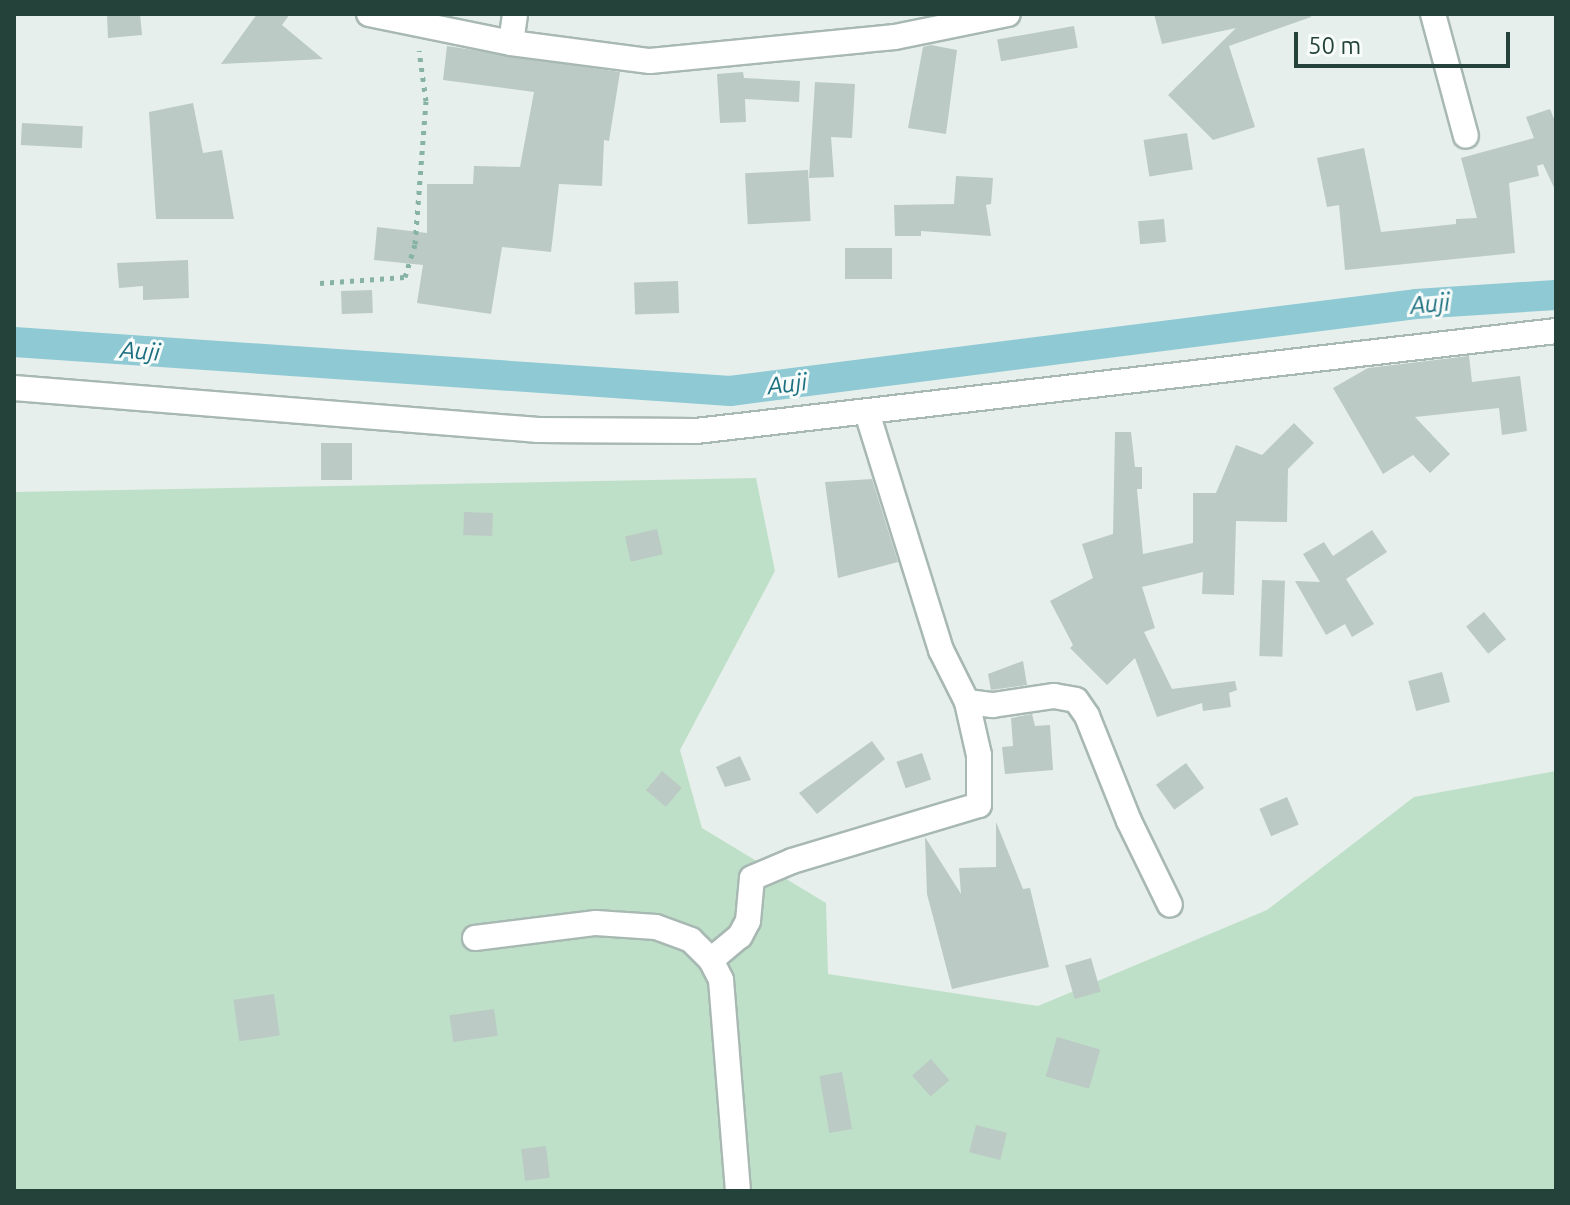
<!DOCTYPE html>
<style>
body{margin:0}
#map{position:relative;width:1570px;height:1205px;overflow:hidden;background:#e6efeb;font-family:Ubuntu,sans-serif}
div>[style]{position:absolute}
.green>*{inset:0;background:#bfe0c8}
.canal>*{height:30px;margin:-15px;padding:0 15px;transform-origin:15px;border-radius:15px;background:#8ec9d4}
.building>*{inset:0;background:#bbcac4;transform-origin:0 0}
.path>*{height:5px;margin-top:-2.5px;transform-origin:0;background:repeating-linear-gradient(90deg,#86b3a5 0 4px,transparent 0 10px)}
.roads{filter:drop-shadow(2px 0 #a8b8b2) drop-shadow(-2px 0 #a8b8b2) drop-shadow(0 2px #a8b8b2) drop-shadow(0 -2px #a8b8b2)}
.minor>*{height:24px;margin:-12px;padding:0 12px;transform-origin:12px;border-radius:12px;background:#fff}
.tertiary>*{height:24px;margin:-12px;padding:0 12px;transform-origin:12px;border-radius:12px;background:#fff}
span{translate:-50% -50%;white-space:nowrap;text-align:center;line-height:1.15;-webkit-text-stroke:6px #f7fbf9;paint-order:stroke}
.water-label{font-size:24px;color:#1c6f80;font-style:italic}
.frame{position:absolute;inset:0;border:16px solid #24423a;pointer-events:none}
.scale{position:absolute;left:1294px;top:32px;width:216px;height:36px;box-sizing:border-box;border:4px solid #24423a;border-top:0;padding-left:10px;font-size:24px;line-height:28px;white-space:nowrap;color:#24423a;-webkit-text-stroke:6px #f7fbf9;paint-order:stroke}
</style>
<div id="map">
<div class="green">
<i style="clip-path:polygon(756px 478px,775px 571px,680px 750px,702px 828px,826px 903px,828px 974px,1038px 1006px,1267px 910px,1414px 797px,1556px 771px,1556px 1191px,14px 1191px,14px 492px)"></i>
</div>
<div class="canal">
<i style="left:14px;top:342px;width:718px;rotate:3.91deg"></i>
<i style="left:730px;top:391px;width:691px;rotate:-7.23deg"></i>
<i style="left:1416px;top:304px;width:140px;rotate:-3.7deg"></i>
</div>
<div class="building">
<i style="clip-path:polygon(107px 14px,140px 14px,142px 35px,108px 38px)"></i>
<i style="clip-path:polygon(257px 14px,290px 14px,282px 25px,323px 59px,221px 64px)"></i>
<i style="clip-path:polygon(1154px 14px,1310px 14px,1311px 17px,1229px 46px,1255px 127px,1213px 140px,1168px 95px,1236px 28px,1162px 44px)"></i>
<i style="left:1074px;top:26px;width:22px;height:78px;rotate:80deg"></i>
<i style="clip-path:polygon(931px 45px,957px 50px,946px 134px,908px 128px,923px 47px)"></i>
<i style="clip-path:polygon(447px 46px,620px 72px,609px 141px,604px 140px,602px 186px,559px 184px,551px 252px,502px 247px,491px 314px,417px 303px,423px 265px,374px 260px,377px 227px,427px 233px,427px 184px,473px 184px,474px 166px,520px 167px,534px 92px,443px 80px)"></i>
<i style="clip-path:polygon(743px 72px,744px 78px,800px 81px,799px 102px,745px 99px,746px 122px,720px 123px,717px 74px)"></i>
<i style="clip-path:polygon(815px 82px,855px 84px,852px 138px,831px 137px,834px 177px,809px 178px)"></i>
<i style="clip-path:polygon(193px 103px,203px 153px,222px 150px,234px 219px,156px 219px,149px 112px)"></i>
<i style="clip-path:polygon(1550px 109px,1556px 124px,1556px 192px,1543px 164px,1537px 166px,1539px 176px,1509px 183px,1515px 253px,1345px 270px,1339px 205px,1327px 207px,1317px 158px,1364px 148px,1381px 232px,1456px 224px,1456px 219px,1477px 218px,1461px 158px,1534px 138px,1526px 117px)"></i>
<i style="left:22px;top:123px;width:61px;height:22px;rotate:3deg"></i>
<i style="left:1187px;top:133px;width:37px;height:44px;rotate:81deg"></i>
<i style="left:808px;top:170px;width:51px;height:63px;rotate:87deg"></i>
<i style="clip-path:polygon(956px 176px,993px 178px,991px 204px,986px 205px,991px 236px,921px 231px,921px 236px,895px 236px,894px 205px,954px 204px)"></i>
<i style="left:1164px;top:219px;width:23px;height:26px;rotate:85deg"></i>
<i style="left:845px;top:248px;width:47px;height:31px"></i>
<i style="clip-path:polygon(188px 260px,189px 298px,143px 300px,143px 286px,119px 288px,117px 263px)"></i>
<i style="left:678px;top:281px;width:32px;height:44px;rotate:88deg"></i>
<i style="left:372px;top:290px;width:23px;height:31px;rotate:88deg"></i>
<i style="clip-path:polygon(1469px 356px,1472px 382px,1520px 376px,1527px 431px,1502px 435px,1499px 408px,1415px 417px,1450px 454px,1430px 473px,1413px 455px,1383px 474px,1333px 388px,1368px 368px)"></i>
<i style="clip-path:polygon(1294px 423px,1314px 443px,1288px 469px,1287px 522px,1236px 521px,1234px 595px,1202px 594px,1203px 572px,1142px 587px,1155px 628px,1144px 632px,1172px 689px,1235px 681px,1237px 690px,1229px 693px,1231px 707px,1203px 711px,1202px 703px,1157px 717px,1135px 658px,1107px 685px,1070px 648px,1073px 645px,1050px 601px,1093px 578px,1082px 544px,1113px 534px,1115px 432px,1131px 432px,1135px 467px,1142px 467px,1142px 489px,1137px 489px,1143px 554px,1193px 543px,1193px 493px,1216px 493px,1236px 445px,1262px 455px)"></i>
<i style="left:321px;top:443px;width:31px;height:37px"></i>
<i style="clip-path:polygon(872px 479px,898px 562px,838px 578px,825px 482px)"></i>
<i style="left:464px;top:512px;width:29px;height:23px;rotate:2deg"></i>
<i style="left:657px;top:529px;width:26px;height:33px;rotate:77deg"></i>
<i style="clip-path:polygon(1372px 530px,1387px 552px,1346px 579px,1374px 624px,1352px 637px,1345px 624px,1326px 635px,1295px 581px,1320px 582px,1303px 554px,1324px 542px,1333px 556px)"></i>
<i style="left:1262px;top:580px;width:23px;height:76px;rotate:2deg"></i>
<i style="left:1484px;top:612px;width:35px;height:23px;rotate:51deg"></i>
<i style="clip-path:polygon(1023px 661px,1027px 685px,991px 690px,988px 674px)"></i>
<i style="left:1442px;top:672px;width:31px;height:35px;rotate:75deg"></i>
<i style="clip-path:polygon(1032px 714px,1035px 726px,1050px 725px,1053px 770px,1005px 774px,1002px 747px,1013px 746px,1011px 718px)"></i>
<i style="clip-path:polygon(872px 741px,885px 759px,817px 814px,799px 793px)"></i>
<i style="left:922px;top:753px;width:28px;height:27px;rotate:71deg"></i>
<i style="clip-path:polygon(740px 756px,751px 780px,725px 787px,716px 767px)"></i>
<i style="left:1186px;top:763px;width:31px;height:37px;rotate:54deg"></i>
<i style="left:662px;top:771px;width:26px;height:25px;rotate:40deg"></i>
<i style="left:1287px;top:797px;width:30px;height:30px;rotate:67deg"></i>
<i style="clip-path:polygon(996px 822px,1023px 889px,1030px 888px,1049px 967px,952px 989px,927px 894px,925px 837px,961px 894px,959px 868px,996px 867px)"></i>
<i style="left:1091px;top:958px;width:35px;height:27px;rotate:74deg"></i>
<i style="left:274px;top:994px;width:42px;height:41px;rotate:82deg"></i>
<i style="left:494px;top:1009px;width:27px;height:45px;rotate:82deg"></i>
<i style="left:1057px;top:1037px;width:45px;height:41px;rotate:16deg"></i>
<i style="left:931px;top:1059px;width:28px;height:25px;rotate:49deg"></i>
<i style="left:842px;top:1072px;width:58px;height:23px;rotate:80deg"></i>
<i style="left:976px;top:1125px;width:32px;height:28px;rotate:14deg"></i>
<i style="left:546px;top:1146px;width:32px;height:25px;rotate:83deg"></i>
</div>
<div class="path">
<i style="left:320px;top:283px;width:85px;rotate:-4deg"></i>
<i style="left:405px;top:277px;width:34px;rotate:-73deg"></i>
<i style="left:415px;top:244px;width:143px;rotate:-85.6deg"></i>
<i style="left:426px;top:101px;width:51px;rotate:-97.8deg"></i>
</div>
<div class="roads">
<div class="minor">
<i style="left:1433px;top:14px;width:126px;rotate:74.9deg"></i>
<i style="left:511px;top:43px;width:29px;rotate:-82deg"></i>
<i style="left:14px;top:388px;width:526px;rotate:4.58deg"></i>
<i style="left:538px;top:430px;width:158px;rotate:0.4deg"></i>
<i style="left:696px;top:431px;width:866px;rotate:-6.63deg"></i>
<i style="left:967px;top:702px;width:26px;rotate:7deg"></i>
<i style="left:993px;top:705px;width:62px;rotate:-8.4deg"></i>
<i style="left:1054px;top:696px;width:22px;rotate:10deg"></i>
<i style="left:1076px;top:700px;width:19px;rotate:55deg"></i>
<i style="left:1087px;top:716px;width:113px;rotate:68.2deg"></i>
<i style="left:1129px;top:821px;width:93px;rotate:64deg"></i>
<i style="left:475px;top:938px;width:122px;rotate:-7.1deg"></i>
<i style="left:596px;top:923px;width:60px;rotate:3.8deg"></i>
<i style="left:656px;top:927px;width:37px;rotate:20deg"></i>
<i style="left:691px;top:940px;width:28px;rotate:45deg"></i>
<i style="left:711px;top:960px;width:22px;rotate:63deg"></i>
<i style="left:721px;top:980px;width:212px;rotate:85.4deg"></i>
<i style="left:711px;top:960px;width:38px;rotate:-40deg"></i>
<i style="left:740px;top:936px;width:17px;rotate:-62deg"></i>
<i style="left:748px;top:921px;width:43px;rotate:-84.7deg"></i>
<i style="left:752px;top:878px;width:43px;rotate:-23deg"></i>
<i style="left:792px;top:861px;width:195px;rotate:-16.7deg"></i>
<i style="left:979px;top:805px;width:50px;rotate:-90deg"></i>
<i style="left:979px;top:755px;width:54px;rotate:-102.8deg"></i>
<i style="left:967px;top:702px;width:58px;rotate:-116.6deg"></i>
<i style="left:941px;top:650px;width:249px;rotate:-107.3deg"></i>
</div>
<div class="tertiary">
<i style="left:369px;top:14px;width:145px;rotate:11.5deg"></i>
<i style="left:511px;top:43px;width:140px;rotate:7.4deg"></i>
<i style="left:650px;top:61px;width:246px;rotate:-5.6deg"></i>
<i style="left:895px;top:37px;width:115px;rotate:-11.5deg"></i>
</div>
</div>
<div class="water-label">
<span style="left:1430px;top:304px;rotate:-5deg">Auji</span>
<span style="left:140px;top:351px;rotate:4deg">Auji</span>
<span style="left:787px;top:384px;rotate:-7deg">Auji</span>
</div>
<div class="frame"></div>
<div class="scale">50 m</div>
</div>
